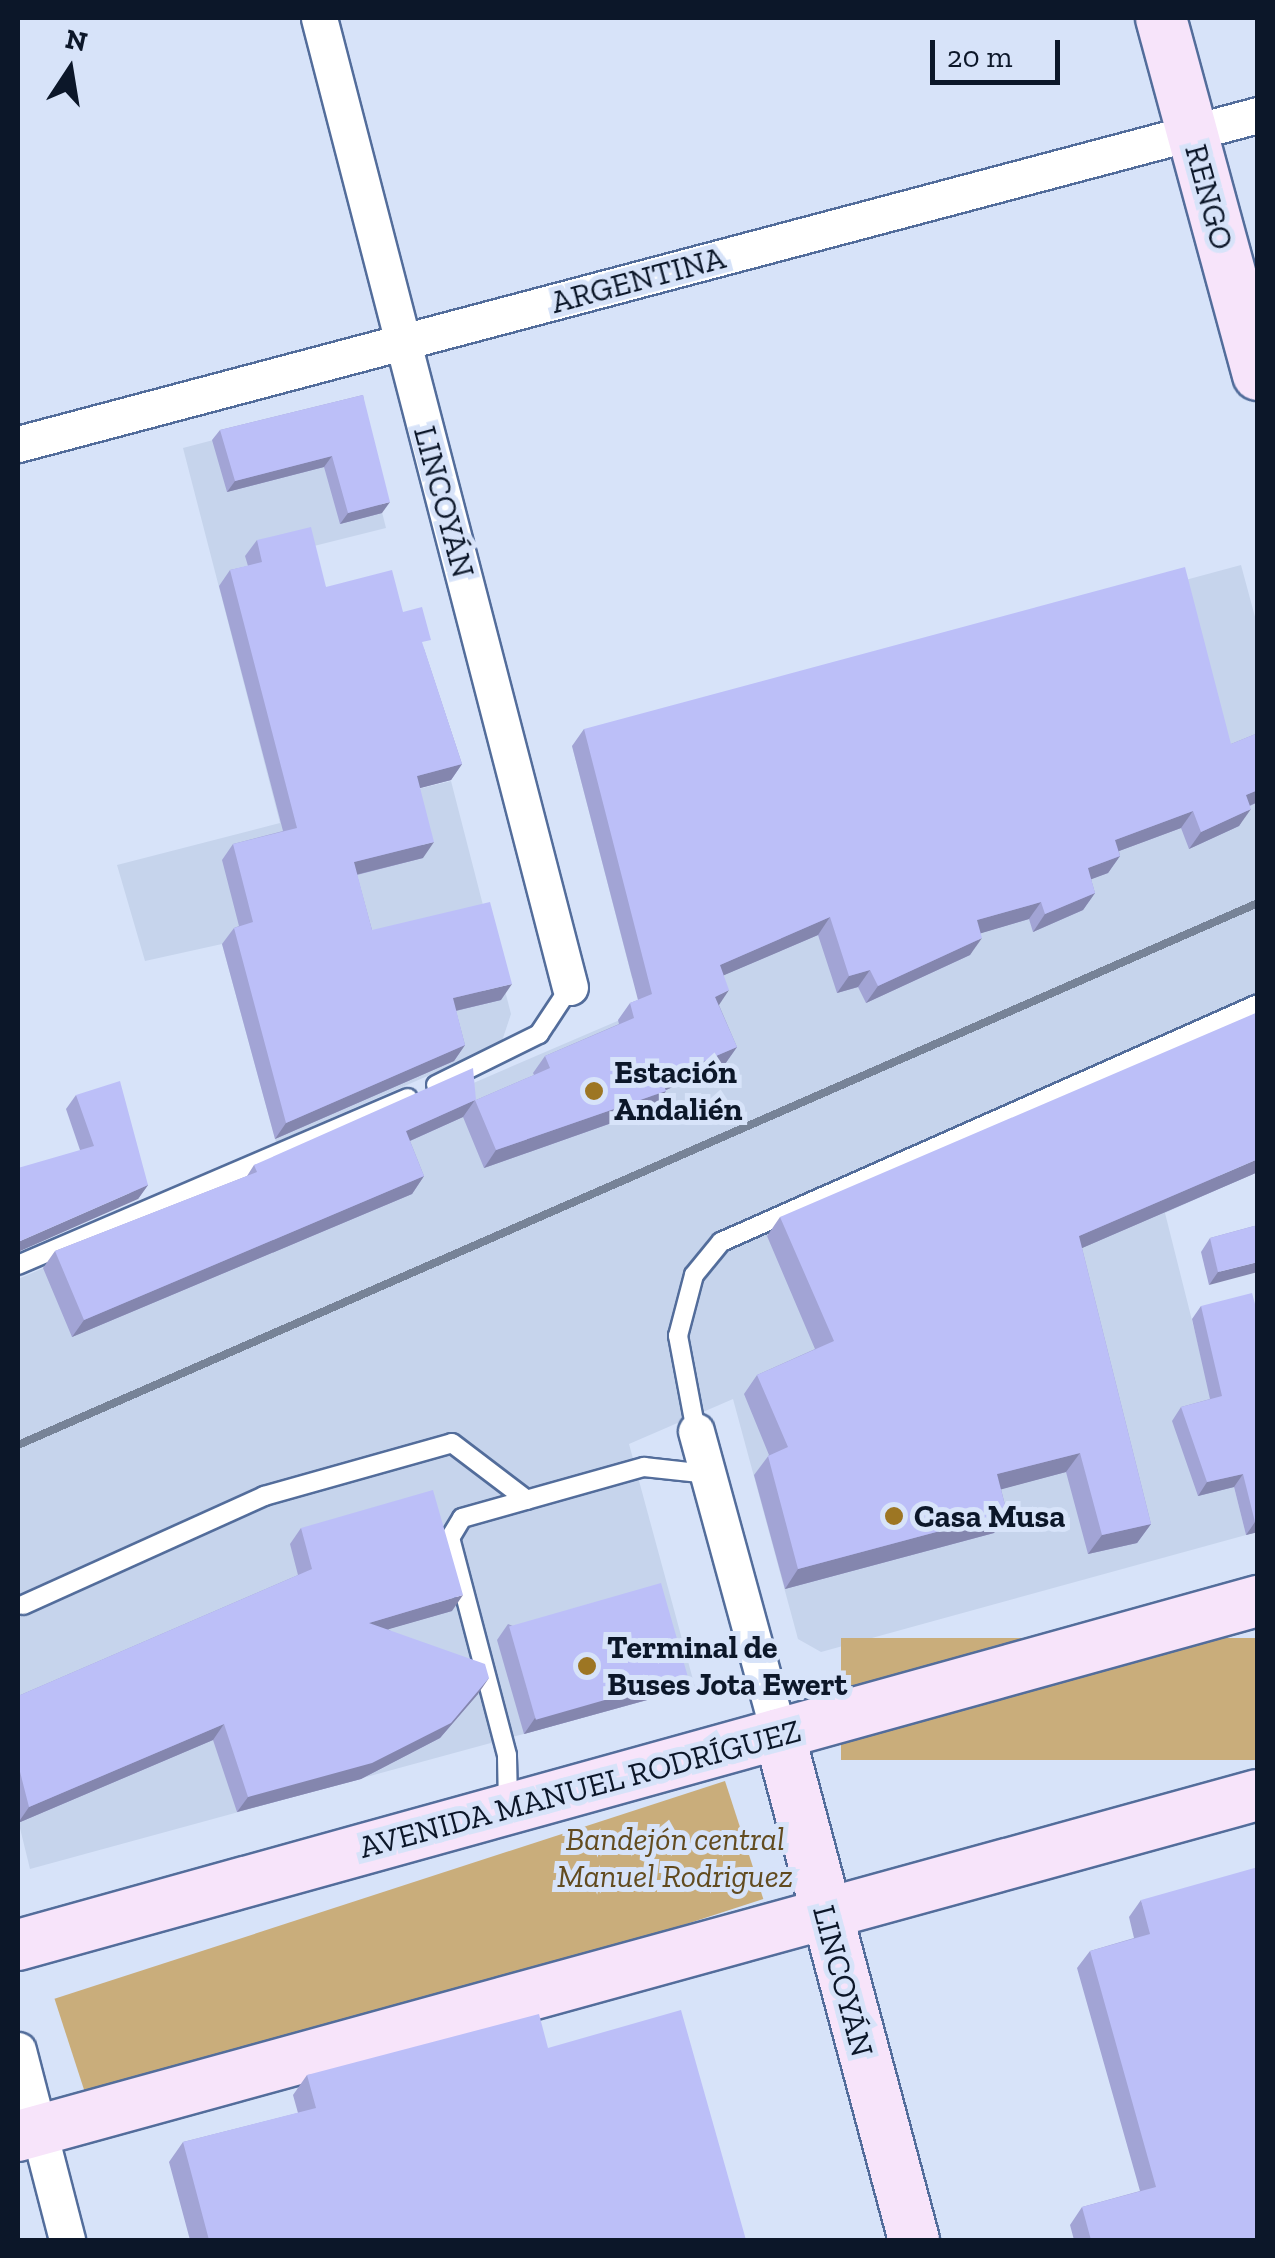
<!DOCTYPE html>
<meta charset="utf-8">
<style>
body{margin:0}
#map{position:relative;width:1275px;height:2258px;overflow:hidden;background:#d7e3f9;font-family:"Zilla Slab",serif}
div>[style]{position:absolute}
.built>*{inset:0;background:#c6d4ec}
.green>*{inset:0;background:#c9ad7b;transform-origin:0 0}
.roads{filter:drop-shadow(2px 0 #536d9b) drop-shadow(-2px 0 #536d9b) drop-shadow(0 2px #536d9b) drop-shadow(0 -2px #536d9b)}
.lane>*{height:18px;margin:-9px;padding:0 9px;transform-origin:9px;border-radius:9px;background:#fff}
.street>*{height:35px;margin:-17.5px;padding:0 17.5px;transform-origin:17.5px;border-radius:17.5px;background:#fff}
.secondary>*{height:50px;margin:-25px;padding:0 25px;transform-origin:25px;border-radius:25px;background:#f7e4fa}
.rail>*{height:8px;margin:-4px;padding:0 4px;transform-origin:4px;border-radius:4px;background:#778397}
.wall>*{inset:0;background:#a2a4d5}
.shaded-wall>*{inset:0;background:#8486ae}
.building>*{inset:0;background:#bcbff8;transform-origin:0 0}
.dots>*{width:28px;height:28px;translate:-50% -50%;box-sizing:border-box;border:5px solid #d7e3f9;border-radius:50%}
span{translate:-50% -50%;white-space:nowrap;text-align:center;line-height:1.15;-webkit-text-stroke:10px #d7e3f9;paint-order:stroke}
.street-label{font-size:32px;color:#0c1729}
.poi-label{font-size:32px;color:#0c1729;font-weight:700}
.left{translate:0 -50%;text-align:left}
.park-label{font-size:32px;color:#624b1f;font-style:italic}
.frame{position:absolute;inset:0;border:20px solid #0c1729;pointer-events:none}
.north{position:absolute;left:20px;top:20px;width:100px;height:100px;-webkit-text-stroke:8px #d7e3f9;paint-order:stroke;rotate:12deg;font-size:28px;font-weight:700;line-height:40px;text-align:center;color:#0c1729}
.north::after{content:'';display:block;margin:auto;width:35px;height:45px;background:#0c1729;clip-path:polygon(50% 0,100% 100%,50% 72%,0 100%)}
.scale{position:absolute;left:930px;top:40px;width:130px;height:45px;box-sizing:border-box;border:5px solid #0c1729;border-top:0;padding-left:12px;font-size:30px;line-height:35px;white-space:nowrap;color:#0c1729;-webkit-text-stroke:8px #d7e3f9;paint-order:stroke}
</style>
<div id="map">
<div class="built">
<i style="clip-path:polygon(346px 405px,357px 412px,386px 528px,302px 549px,365px 802px,451px 781px,511px 1014px,501px 1044px,276px 1142px,222px 944px,145px 961px,117px 865px,280px 823px,183px 448px)"></i>
<i style="clip-path:polygon(1241px 565px,1258px 628px,1257px 1172px,1165px 1213px,1246px 1535px,821px 1652px,798px 1639px,733px 1399px,629px 1444px,695px 1687px,30px 1869px,18px 1820px,18px 1279px,657px 1004px,650px 974px,632px 978px,572px 746px)"></i>
</div>
<div class="green">
<i style="left:1257px;top:1638px;width:122px;height:416px;rotate:90deg"></i>
<i style="left:725px;top:1781px;width:124px;height:705px;rotate:72deg"></i>
</div>
<div class="roads">
<div class="lane">
<i style="left:436px;top:1085px;width:115px;rotate:-26.3deg"></i>
<i style="left:539px;top:1034px;width:56px;rotate:-56.6deg"></i>
<i style="left:18px;top:1265px;width:424px;rotate:-23.2deg"></i>
<i style="left:696px;top:1431px;width:97px;rotate:-100.7deg"></i>
<i style="left:678px;top:1336px;width:63px;rotate:-75.3deg"></i>
<i style="left:694px;top:1275px;width:43px;rotate:-50.7deg"></i>
<i style="left:721px;top:1242px;width:587px;rotate:-23.9deg"></i>
<i style="left:23px;top:1605px;width:265px;rotate:-24.3deg"></i>
<i style="left:264px;top:1496px;width:195px;rotate:-15.7deg"></i>
<i style="left:452px;top:1443px;width:94px;rotate:37.2deg"></i>
<i style="left:508px;top:1804px;width:49px;rotate:-91.2deg"></i>
<i style="left:507px;top:1755px;width:224px;rotate:-104.7deg"></i>
<i style="left:450px;top:1538px;width:23px;rotate:-59deg"></i>
<i style="left:462px;top:1518px;width:189px;rotate:-15.7deg"></i>
<i style="left:644px;top:1467px;width:63px;rotate:6.3deg"></i>
</div>
<div class="street">
<i style="left:319px;top:18px;width:1001px;rotate:75.48deg"></i>
<i style="left:18px;top:444px;width:1283px;rotate:-14.86deg"></i>
<i style="left:696px;top:1431px;width:314px;rotate:74.7deg"></i>
<i style="left:18px;top:2050px;width:196px;rotate:75.5deg"></i>
</div>
<div class="secondary">
<i style="left:1161px;top:18px;width:370px;rotate:74.8deg"></i>
<i style="left:779px;top:1734px;width:524px;rotate:75.06deg"></i>
<i style="left:18px;top:1945px;width:1287px;rotate:-15.51deg"></i>
<i style="left:18px;top:2136px;width:1286px;rotate:-15.38deg"></i>
</div>
</div>
<div class="rail">
<i style="left:18px;top:1445px;width:1353px;rotate:-23.61deg"></i>
</div>
<div class="wall">
<i style="clip-path:polygon(363px 395px,382px 513px,340px 524px,324px 467px,227px 492px,212px 440px,220px 430px)"></i>
<i style="clip-path:polygon(257px 540px,326px 587px,403px 612px,424px 649px,462px 764px,451px 780px,420px 788px,423px 858px,357px 875px,372px 930px,501px 1000px,456px 1011px,465px 1045px,454px 1061px,275px 1139px,222px 944px,234px 928px,239px 926px,222px 860px,233px 844px,283px 831px,219px 586px,230px 570px,248px 566px,245px 556px)"></i>
<i style="clip-path:polygon(584px 729px,1231px 744px,1258px 733px,1258px 802px,1250px 806px,1239px 826px,1189px 849px,1181px 828px,1119px 851px,1120px 856px,1108px 873px,1091px 879px,1095px 893px,1083px 910px,1033px 932px,1029px 919px,981px 933px,970px 955px,866px 1003px,858px 987px,837px 993px,818px 935px,724px 975px,719px 1005px,737px 1047px,725px 1064px,666px 1090px,654px 1108px,484px 1168px,463px 1117px,410px 1141px,424px 1176px,412px 1194px,72px 1337px,43px 1268px,55px 1251px,247px 1176px,254px 1165px,476px 1100px,534px 1075px,533px 1073px,545px 1056px,619px 1024px,618px 1020px,630px 1003px,638px 1000px,572px 746px)"></i>
<i style="clip-path:polygon(76px 1095px,148px 1185px,138px 1199px,80px 1150px,66px 1109px)"></i>
<i style="clip-path:polygon(1258px 1172px,1082px 1248px,1151px 1524px,1137px 1543px,1088px 1554px,1066px 1472px,1001px 1489px,1007px 1513px,994px 1533px,785px 1589px,754px 1475px,769px 1455px,744px 1394px,757px 1375px,815px 1349px,767px 1236px,780px 1217px)"></i>
<i style="clip-path:polygon(1258px 1225px,1209px 1285px,1201px 1252px,1210px 1238px)"></i>
<i style="clip-path:polygon(1201px 1306px,1258px 1315px,1258px 1532px,1246px 1535px,1234px 1487px,1198px 1496px,1172px 1421px,1181px 1407px,1210px 1399px,1192px 1319px)"></i>
<i style="clip-path:polygon(301px 1528px,452px 1611px,388px 1629px,478px 1694px,440px 1738px,361px 1779px,237px 1812px,213px 1740px,18px 1823px,18px 1696px,298px 1575px,290px 1544px)"></i>
<i style="clip-path:polygon(508px 1624px,676px 1692px,524px 1734px,497px 1640px)"></i>
<i style="clip-path:polygon(1141px 1900px,1258px 2240px,1074px 2240px,1070px 2225px,1082px 2207px,1140px 2191px,1077px 1968px,1090px 1951px,1134px 1938px,1129px 1917px)"></i>
<i style="clip-path:polygon(548px 2048px,746px 2240px,190px 2240px,169px 2162px,183px 2142px,298px 2113px,293px 2095px,307px 2075px)"></i>
</div>
<div class="shaded-wall">
<i style="clip-path:polygon(332px 456px,324px 467px,227px 492px,235px 481px)"></i>
<i style="clip-path:polygon(390px 502px,382px 513px,340px 524px,348px 513px)"></i>
<i style="clip-path:polygon(462px 764px,451px 780px,405px 792px,417px 776px)"></i>
<i style="clip-path:polygon(1258px 790px,1258px 802px,1234px 812px,1246px 795px)"></i>
<i style="clip-path:polygon(1251px 809px,1239px 826px,1189px 849px,1201px 832px)"></i>
<i style="clip-path:polygon(1193px 811px,1181px 828px,1103px 857px,1115px 840px)"></i>
<i style="clip-path:polygon(434px 842px,423px 858px,343px 878px,354px 862px)"></i>
<i style="clip-path:polygon(1120px 856px,1108px 873px,1076px 885px,1088px 868px)"></i>
<i style="clip-path:polygon(1095px 893px,1083px 910px,1033px 932px,1045px 914px)"></i>
<i style="clip-path:polygon(1041px 902px,1029px 919px,965px 938px,977px 920px)"></i>
<i style="clip-path:polygon(830px 917px,818px 935px,708px 982px,720px 965px)"></i>
<i style="clip-path:polygon(982px 938px,970px 955px,866px 1003px,878px 986px)"></i>
<i style="clip-path:polygon(870px 970px,858px 987px,837px 993px,849px 976px)"></i>
<i style="clip-path:polygon(512px 984px,501px 1000px,442px 1014px,453px 998px)"></i>
<i style="clip-path:polygon(729px 990px,717px 1008px,715px 997px)"></i>
<i style="clip-path:polygon(465px 1045px,454px 1061px,275px 1139px,286px 1123px)"></i>
<i style="clip-path:polygon(737px 1047px,725px 1064px,650px 1097px,662px 1079px)"></i>
<i style="clip-path:polygon(666px 1091px,654px 1108px,484px 1168px,496px 1150px)"></i>
<i style="clip-path:polygon(475px 1100px,463px 1117px,394px 1148px,406px 1131px)"></i>
<i style="clip-path:polygon(1258px 1159px,1258px 1172px,1066px 1255px,1079px 1236px)"></i>
<i style="clip-path:polygon(424px 1176px,412px 1194px,72px 1337px,84px 1320px)"></i>
<i style="clip-path:polygon(148px 1185px,138px 1199px,18px 1252px,18px 1242px)"></i>
<i style="clip-path:polygon(1258px 1262px,1258px 1272px,1209px 1285px,1218px 1272px)"></i>
<i style="clip-path:polygon(1080px 1453px,1066px 1472px,984px 1494px,997px 1474px)"></i>
<i style="clip-path:polygon(1243px 1474px,1234px 1487px,1198px 1496px,1207px 1482px)"></i>
<i style="clip-path:polygon(1007px 1513px,994px 1533px,785px 1589px,798px 1569px)"></i>
<i style="clip-path:polygon(1258px 1521px,1258px 1532px,1246px 1535px,1255px 1522px)"></i>
<i style="clip-path:polygon(1151px 1524px,1137px 1543px,1088px 1554px,1102px 1535px)"></i>
<i style="clip-path:polygon(463px 1595px,452px 1611px,358px 1638px,369px 1623px)"></i>
<i style="clip-path:polygon(687px 1676px,676px 1692px,524px 1734px,535px 1718px)"></i>
<i style="clip-path:polygon(489px 1678px,478px 1694px,440px 1738px,361px 1779px,237px 1812px,248px 1797px)"></i>
<i style="clip-path:polygon(224px 1724px,213px 1740px,18px 1823px,29px 1807px)"></i>
</div>
<div class="building">
<i style="clip-path:polygon(363px 395px,390px 502px,348px 513px,332px 456px,235px 481px,220px 430px)"></i>
<i style="clip-path:polygon(311px 527px,326px 587px,392px 570px,403px 612px,422px 607px,431px 640px,422px 642px,462px 764px,417px 776px,434px 842px,354px 862px,372px 930px,490px 902px,512px 984px,453px 998px,465px 1045px,286px 1123px,234px 928px,253px 922px,233px 844px,297px 828px,230px 570px,262px 562px,257px 540px)"></i>
<i style="clip-path:polygon(1185px 567px,1231px 744px,1258px 733px,1258px 790px,1246px 795px,1251px 809px,1201px 832px,1193px 811px,1115px 840px,1120px 856px,1088px 868px,1095px 893px,1045px 914px,1041px 902px,977px 920px,982px 938px,878px 986px,870px 970px,849px 976px,830px 917px,720px 965px,729px 990px,715px 997px,737px 1047px,662px 1079px,666px 1091px,496px 1150px,475px 1100px,406px 1131px,424px 1176px,84px 1320px,55px 1251px,257px 1172px,254px 1165px,473px 1068px,476px 1100px,550px 1068px,545px 1056px,634px 1018px,630px 1003px,652px 994px,584px 729px)"></i>
<i style="clip-path:polygon(1258px 1012px,1258px 1159px,1079px 1236px,1151px 1524px,1102px 1535px,1080px 1453px,997px 1474px,1007px 1513px,798px 1569px,768px 1456px,788px 1447px,757px 1375px,834px 1341px,780px 1217px)"></i>
<i style="clip-path:polygon(120px 1081px,148px 1185px,18px 1242px,18px 1168px,94px 1146px,76px 1095px)"></i>
<i style="clip-path:polygon(1258px 1225px,1258px 1262px,1218px 1272px,1210px 1238px)"></i>
<i style="clip-path:polygon(1252px 1293px,1258px 1315px,1258px 1521px,1255px 1522px,1243px 1474px,1207px 1482px,1181px 1407px,1222px 1396px,1201px 1306px)"></i>
<i style="clip-path:polygon(433px 1490px,463px 1595px,369px 1623px,485px 1664px,489px 1678px,451px 1723px,372px 1763px,248px 1797px,224px 1724px,29px 1807px,18px 1764px,18px 1696px,312px 1569px,301px 1528px)"></i>
<i style="left:661px;top:1583px;width:97px;height:158px;rotate:74deg"></i>
<i style="clip-path:polygon(1258px 1867px,1258px 2240px,1091px 2240px,1082px 2207px,1156px 2187px,1090px 1951px,1150px 1934px,1141px 1900px)"></i>
<i style="clip-path:polygon(681px 2010px,746px 2240px,209px 2240px,183px 2142px,316px 2108px,307px 2075px,539px 2014px,548px 2048px)"></i>
</div>
<div class="dots">
<i style="left:594px;top:1091px;background:#9d7623"></i>
<i style="left:894px;top:1516px;background:#9d7623"></i>
<i style="left:587px;top:1666px;background:#9d7623"></i>
</div>
<div class="street-label">
<span style="left:1209px;top:197px;rotate:75deg">RENGO</span>
<span style="left:638px;top:280px;rotate:-15deg">ARGENTINA</span>
<span style="left:444px;top:502px;rotate:75deg">LINCOYÁN</span>
<span style="left:580px;top:1789px;rotate:-15deg">AVENIDA MANUEL RODRÍGUEZ</span>
<span style="left:843px;top:1981px;rotate:75deg">LINCOYÁN</span>
</div>
<div class="poi-label">
<span class="left" style="left:614px;top:1091px">Estación<br>Andalién</span>
<span class="left" style="left:914px;top:1516px">Casa Musa</span>
<span class="left" style="left:607px;top:1666px">Terminal de<br>Buses Jota Ewert</span>
</div>
<div class="park-label">
<span style="left:675px;top:1858px">Bandejón central<br>Manuel Rodriguez</span>
</div>
<div class="frame"></div>
<div class="north">N</div>
<div class="scale">20 m</div>
</div>
